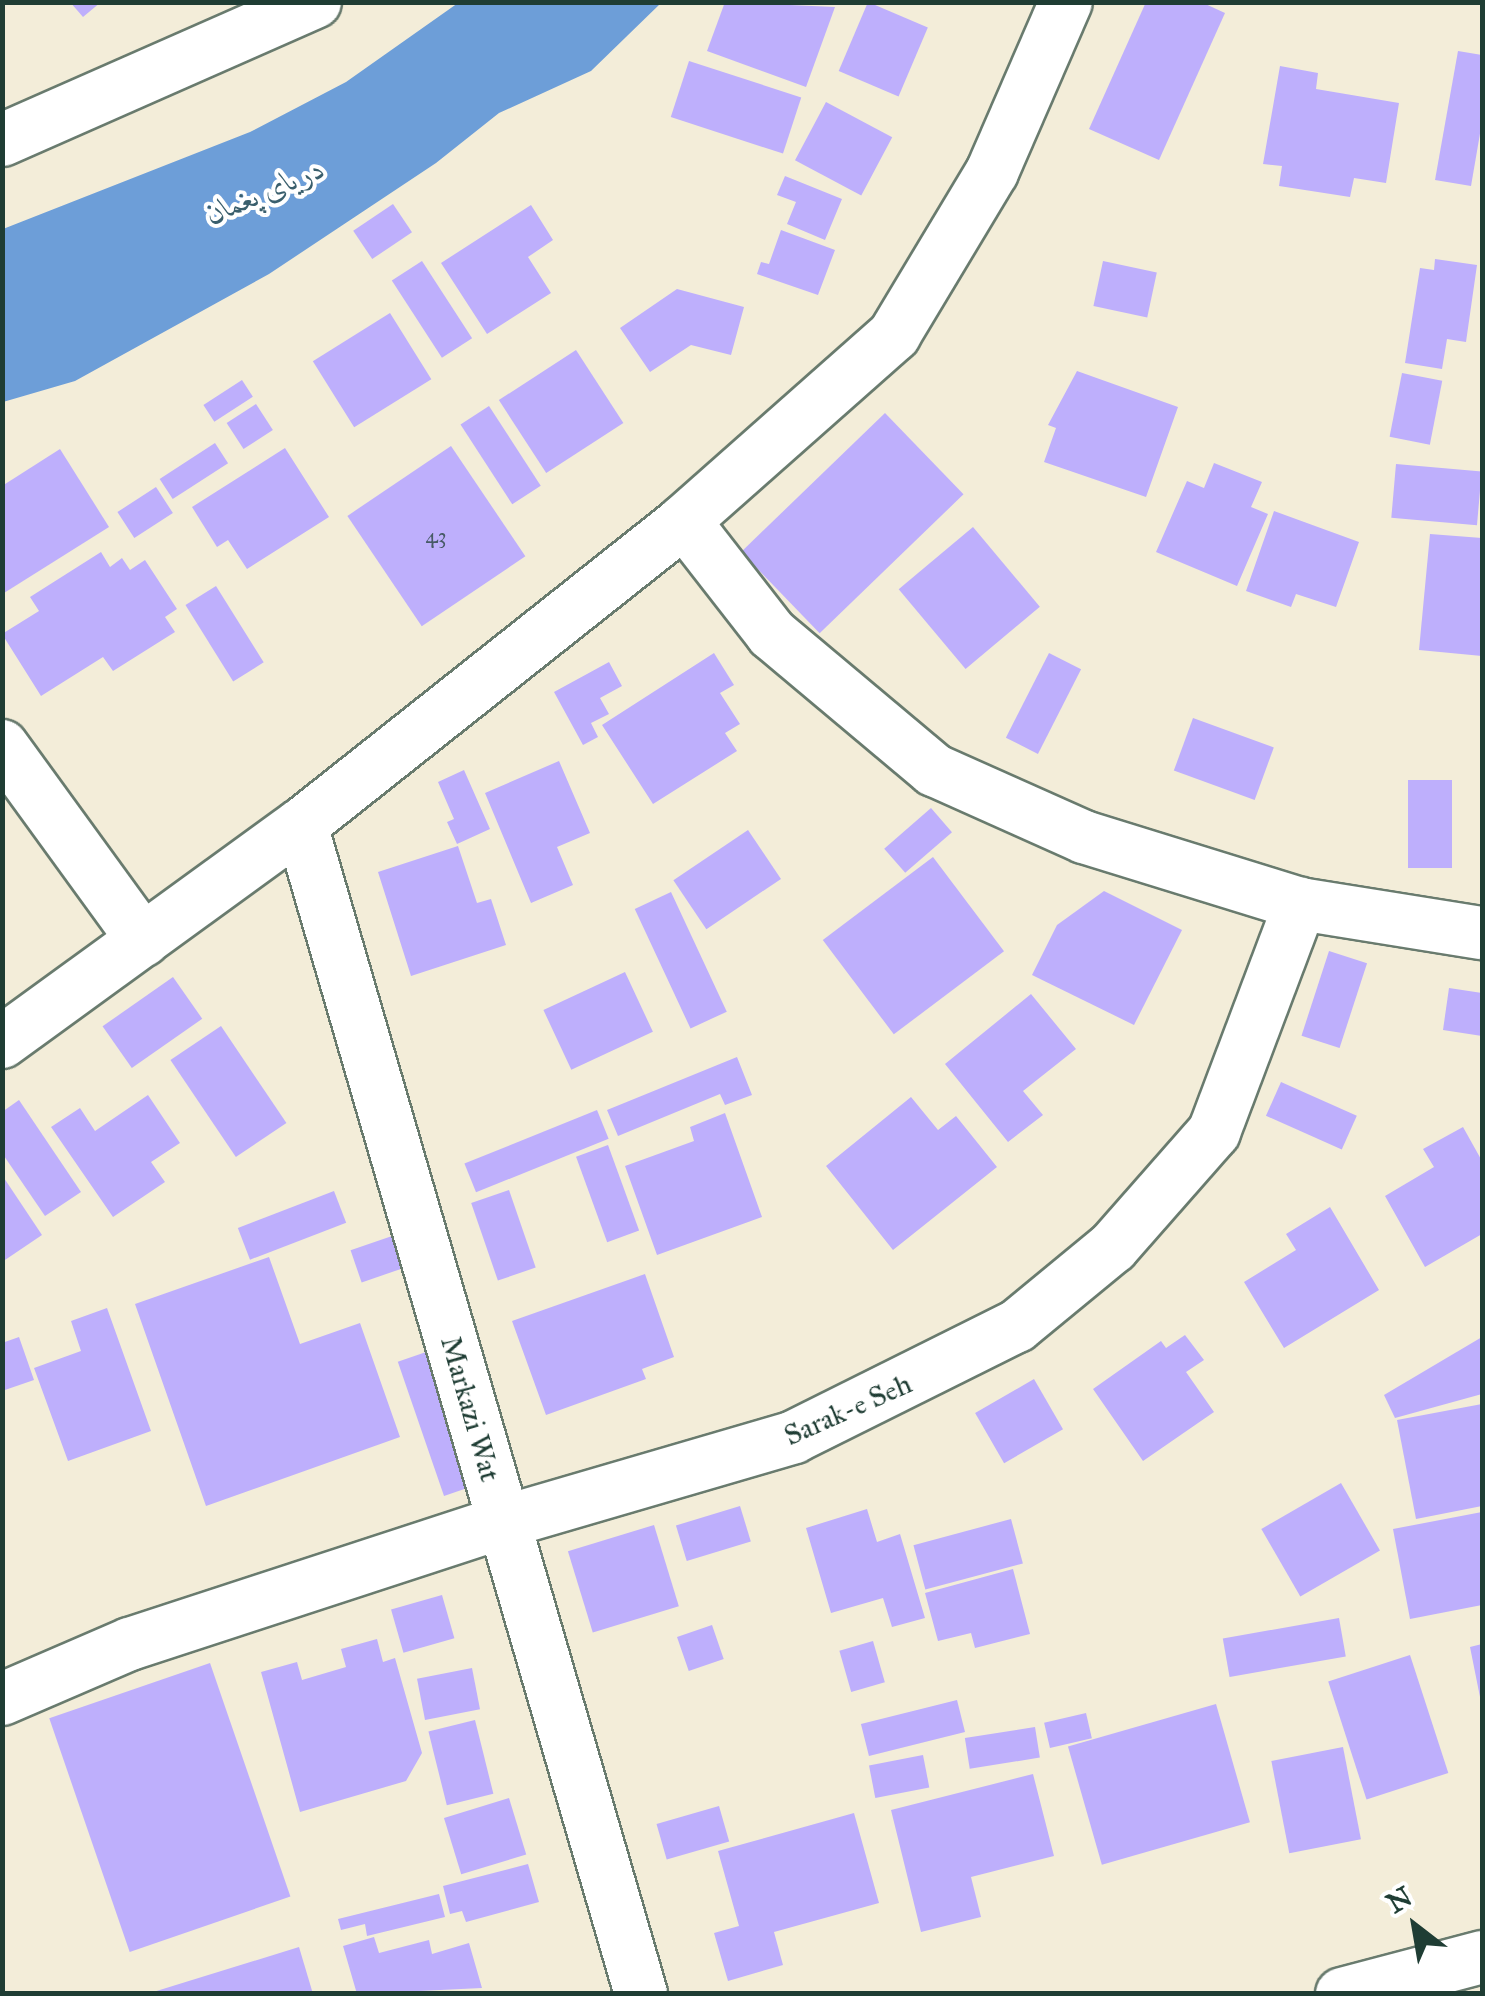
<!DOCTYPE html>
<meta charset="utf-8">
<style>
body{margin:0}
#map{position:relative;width:1485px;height:1996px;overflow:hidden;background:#f3edd9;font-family:"IM FELL Great Primer",Amiri,serif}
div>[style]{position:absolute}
.water>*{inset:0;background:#6d9ed8}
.building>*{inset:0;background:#beaffc;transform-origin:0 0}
.roads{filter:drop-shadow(2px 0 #697b6e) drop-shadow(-2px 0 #697b6e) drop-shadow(0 2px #697b6e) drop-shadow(0 -2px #697b6e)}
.street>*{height:52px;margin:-26px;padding:0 26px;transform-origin:26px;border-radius:26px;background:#fff}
span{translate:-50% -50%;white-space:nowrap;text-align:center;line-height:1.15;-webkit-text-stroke:8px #fff;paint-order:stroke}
.number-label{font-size:22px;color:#475a66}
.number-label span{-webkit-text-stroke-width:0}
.street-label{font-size:28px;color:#1f3d34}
.water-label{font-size:30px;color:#3a5f6d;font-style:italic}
.frame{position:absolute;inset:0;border:5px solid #1f3d34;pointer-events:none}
.north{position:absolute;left:1365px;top:1876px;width:100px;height:100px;-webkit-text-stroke:8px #fff;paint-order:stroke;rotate:329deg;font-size:28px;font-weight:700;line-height:40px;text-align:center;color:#1f3d34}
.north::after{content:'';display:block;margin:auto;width:35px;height:45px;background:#1f3d34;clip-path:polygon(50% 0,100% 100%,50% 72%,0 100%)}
</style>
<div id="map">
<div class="water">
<i style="clip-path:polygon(458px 3px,661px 3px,591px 71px,499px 113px,436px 163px,269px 274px,75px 381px,3px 402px,3px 229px,250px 132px,346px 82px)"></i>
</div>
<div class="building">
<i style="clip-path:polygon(70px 2px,101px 2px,83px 17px)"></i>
<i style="clip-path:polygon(725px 2px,835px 7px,806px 87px,707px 51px)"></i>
<i style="left:868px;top:2px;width:65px;height:75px;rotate:23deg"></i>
<i style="clip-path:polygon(1146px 2px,1201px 2px,1225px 13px,1159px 160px,1089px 129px)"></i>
<i style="clip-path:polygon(1458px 51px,1482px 55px,1482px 122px,1471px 186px,1435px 180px)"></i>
<i style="left:689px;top:61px;width:118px;height:59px;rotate:18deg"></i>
<i style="clip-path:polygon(1280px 66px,1318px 73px,1316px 89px,1399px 103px,1386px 183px,1354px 178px,1350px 197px,1279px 186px,1282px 166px,1263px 164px)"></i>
<i style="left:826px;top:102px;width:75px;height:66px;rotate:28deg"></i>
<i style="clip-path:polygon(785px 176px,842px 199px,825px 240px,787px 224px,796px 202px,777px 195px)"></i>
<i style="left:393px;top:204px;width:34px;height:48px;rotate:56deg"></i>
<i style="clip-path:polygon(531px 205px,553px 240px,528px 257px,551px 293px,487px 334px,441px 263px)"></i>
<i style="clip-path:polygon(781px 230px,835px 250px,818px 295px,757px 274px,761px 262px,769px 264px)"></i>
<i style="clip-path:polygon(1435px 259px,1477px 265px,1466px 342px,1447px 339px,1442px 369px,1405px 363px,1420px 268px,1434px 270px)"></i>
<i style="left:422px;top:261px;width:92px;height:36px;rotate:57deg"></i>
<i style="left:1103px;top:261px;width:55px;height:46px;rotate:12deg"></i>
<i style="clip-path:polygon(677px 289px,744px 307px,731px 355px,691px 345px,650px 372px,620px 328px)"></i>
<i style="left:390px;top:313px;width:78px;height:91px;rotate:58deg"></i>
<i style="left:576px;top:350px;width:87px;height:92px;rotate:57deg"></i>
<i style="clip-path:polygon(1077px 371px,1178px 407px,1146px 497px,1044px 462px,1056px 428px,1048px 425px)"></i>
<i style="left:1402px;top:373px;width:41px;height:65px;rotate:11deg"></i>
<i style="left:242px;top:380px;width:20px;height:46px;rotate:57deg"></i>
<i style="left:256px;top:404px;width:31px;height:35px;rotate:57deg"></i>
<i style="left:489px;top:406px;width:95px;height:34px;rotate:57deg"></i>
<i style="left:885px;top:413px;width:113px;height:200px;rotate:46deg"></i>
<i style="left:215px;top:443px;width:24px;height:66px;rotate:57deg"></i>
<i style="left:451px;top:446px;width:133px;height:125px;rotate:56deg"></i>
<i style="clip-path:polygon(285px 448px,329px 517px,247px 569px,228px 540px,217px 547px,192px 507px)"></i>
<i style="clip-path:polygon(60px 449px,109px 527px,4px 593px,2px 486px)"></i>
<i style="clip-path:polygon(1214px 463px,1262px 482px,1251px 507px,1268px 514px,1237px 586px,1156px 552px,1187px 481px,1204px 488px)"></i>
<i style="left:1396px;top:464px;width:86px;height:54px;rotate:5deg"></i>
<i style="left:156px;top:487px;width:31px;height:46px;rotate:57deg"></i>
<i style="clip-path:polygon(1274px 511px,1359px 542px,1336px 607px,1296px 594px,1291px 607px,1246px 591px)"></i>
<i style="left:973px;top:527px;width:104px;height:97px;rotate:50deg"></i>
<i style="clip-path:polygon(1430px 534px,1482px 538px,1482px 656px,1419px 650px)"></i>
<i style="clip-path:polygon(101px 552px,110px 567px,122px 558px,130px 570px,145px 560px,177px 609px,165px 617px,175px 632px,113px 671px,103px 657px,41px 696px,2px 634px,39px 611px,30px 597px)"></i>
<i style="left:216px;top:586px;width:90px;height:36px;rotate:58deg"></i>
<i style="clip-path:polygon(714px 653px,734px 685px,720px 693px,740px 724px,725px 733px,737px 751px,653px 804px,602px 725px)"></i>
<i style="left:1049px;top:653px;width:36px;height:95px;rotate:27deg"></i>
<i style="clip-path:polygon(609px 662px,622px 686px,600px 698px,609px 714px,591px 723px,598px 737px,583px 745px,554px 692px)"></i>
<i style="left:1193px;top:718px;width:86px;height:56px;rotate:20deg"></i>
<i style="clip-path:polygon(559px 761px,590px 833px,557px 847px,573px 885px,531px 903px,485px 793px)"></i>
<i style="clip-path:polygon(464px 770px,490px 829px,457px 844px,447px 822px,454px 819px,438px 782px)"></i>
<i style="left:1408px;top:780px;width:44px;height:88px"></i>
<i style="left:931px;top:808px;width:32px;height:62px;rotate:49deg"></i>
<i style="left:748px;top:830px;width:59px;height:90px;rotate:56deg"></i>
<i style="clip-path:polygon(458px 846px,477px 903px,491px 899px,506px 945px,411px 976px,378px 872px)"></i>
<i style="left:933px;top:857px;width:118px;height:138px;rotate:53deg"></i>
<i style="clip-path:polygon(1104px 891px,1182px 930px,1134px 1025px,1032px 975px,1057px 925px)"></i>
<i style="left:671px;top:892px;width:132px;height:40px;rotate:65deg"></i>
<i style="left:1329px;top:951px;width:40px;height:89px;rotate:18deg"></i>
<i style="left:625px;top:972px;width:66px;height:90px;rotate:65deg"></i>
<i style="left:173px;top:977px;width:51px;height:86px;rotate:55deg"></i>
<i style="clip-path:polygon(1449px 988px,1482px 993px,1482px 1036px,1443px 1030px)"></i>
<i style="clip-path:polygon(1031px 994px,1076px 1049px,1023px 1091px,1043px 1115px,1008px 1142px,945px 1064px)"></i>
<i style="left:221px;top:1026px;width:117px;height:61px;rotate:56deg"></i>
<i style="clip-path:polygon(737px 1057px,752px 1095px,725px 1105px,720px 1094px,618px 1136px,607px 1110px)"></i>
<i style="left:1281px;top:1082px;width:83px;height:37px;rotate:24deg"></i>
<i style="clip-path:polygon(148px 1095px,180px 1143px,151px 1162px,165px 1182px,113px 1217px,51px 1127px,80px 1108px,95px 1131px)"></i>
<i style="clip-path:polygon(911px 1097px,938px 1130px,956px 1116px,997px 1167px,893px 1250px,826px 1166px)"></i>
<i style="clip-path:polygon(19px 1100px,81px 1192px,45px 1216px,2px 1153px,2px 1112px)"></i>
<i style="left:597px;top:1110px;width:31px;height:143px;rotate:68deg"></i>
<i style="clip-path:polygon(725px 1113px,762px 1217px,657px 1255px,625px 1166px,694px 1141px,690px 1127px)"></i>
<i style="clip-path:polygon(1463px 1127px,1482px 1161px,1482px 1234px,1425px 1267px,1385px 1196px,1434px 1167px,1423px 1149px)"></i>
<i style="left:608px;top:1145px;width:91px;height:34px;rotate:70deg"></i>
<i style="clip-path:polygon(2px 1175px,42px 1235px,2px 1262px)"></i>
<i style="left:509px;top:1190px;width:82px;height:40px;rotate:71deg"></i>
<i style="left:334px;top:1191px;width:34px;height:103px;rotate:69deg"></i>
<i style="clip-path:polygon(1330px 1207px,1379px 1290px,1284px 1348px,1244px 1282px,1296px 1250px,1286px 1234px)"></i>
<i style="left:395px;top:1235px;width:34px;height:47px;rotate:71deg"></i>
<i style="clip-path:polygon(269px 1257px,300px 1344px,360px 1323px,400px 1437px,206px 1506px,135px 1304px)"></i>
<i style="clip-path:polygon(645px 1274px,674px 1357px,642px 1369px,646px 1379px,546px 1415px,512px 1321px)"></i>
<i style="clip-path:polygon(107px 1308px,151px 1431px,68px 1461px,34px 1368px,81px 1351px,71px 1321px)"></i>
<i style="clip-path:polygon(1185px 1335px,1204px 1360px,1186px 1372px,1214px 1412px,1143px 1461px,1093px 1389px,1161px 1341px,1166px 1348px)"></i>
<i style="clip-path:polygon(19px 1337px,34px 1380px,2px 1391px,2px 1343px)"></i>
<i style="clip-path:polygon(1482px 1337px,1482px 1394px,1395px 1418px,1384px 1395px)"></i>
<i style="left:429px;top:1351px;width:142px;height:33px;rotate:71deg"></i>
<i style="left:1034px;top:1379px;width:58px;height:68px;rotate:60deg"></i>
<i style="clip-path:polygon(1482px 1404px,1482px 1506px,1416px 1519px,1397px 1420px)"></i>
<i style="left:1341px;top:1483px;width:78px;height:92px;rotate:60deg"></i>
<i style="left:740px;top:1506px;width:37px;height:67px;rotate:73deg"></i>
<i style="clip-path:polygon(867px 1509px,877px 1542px,900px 1534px,925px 1618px,892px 1627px,883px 1598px,831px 1613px,806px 1528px)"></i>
<i style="clip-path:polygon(1482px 1512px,1482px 1605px,1410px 1619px,1393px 1529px)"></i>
<i style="left:1011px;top:1519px;width:46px;height:101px;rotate:75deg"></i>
<i style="left:654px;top:1525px;width:85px;height:90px;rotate:73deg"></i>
<i style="clip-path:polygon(1013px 1569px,1030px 1634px,975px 1648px,971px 1633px,938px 1641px,925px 1593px)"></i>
<i style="left:442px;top:1595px;width:45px;height:53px;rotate:74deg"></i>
<i style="left:1339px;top:1618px;width:39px;height:118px;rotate:80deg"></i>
<i style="left:712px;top:1625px;width:36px;height:37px;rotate:71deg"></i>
<i style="clip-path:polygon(377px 1639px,383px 1662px,395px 1658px,422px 1753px,406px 1781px,300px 1812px,261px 1672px,297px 1662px,302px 1680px,346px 1667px,341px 1649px)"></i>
<i style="left:873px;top:1641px;width:43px;height:35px;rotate:74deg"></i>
<i style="clip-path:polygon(1482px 1644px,1482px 1702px,1481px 1702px,1470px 1647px)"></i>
<i style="left:1410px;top:1655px;width:124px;height:86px;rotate:72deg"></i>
<i style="left:210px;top:1663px;width:247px;height:170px;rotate:71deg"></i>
<i style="left:472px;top:1668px;width:42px;height:56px;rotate:79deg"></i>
<i style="left:957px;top:1700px;width:33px;height:99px;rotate:76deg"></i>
<i style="left:1216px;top:1704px;width:123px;height:154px;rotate:74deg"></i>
<i style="left:1086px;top:1713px;width:26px;height:43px;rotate:77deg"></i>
<i style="left:475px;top:1720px;width:76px;height:48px;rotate:76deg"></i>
<i style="left:1035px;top:1727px;width:31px;height:71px;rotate:81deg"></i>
<i style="left:1343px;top:1747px;width:94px;height:73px;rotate:79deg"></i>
<i style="left:923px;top:1755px;width:33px;height:55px;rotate:79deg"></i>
<i style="clip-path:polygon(1033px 1774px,1054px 1856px,971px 1877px,981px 1917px,921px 1932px,891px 1810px)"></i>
<i style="left:509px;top:1798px;width:59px;height:68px;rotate:73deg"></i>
<i style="left:719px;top:1806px;width:37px;height:65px;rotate:74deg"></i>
<i style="clip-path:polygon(854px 1813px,879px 1903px,774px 1932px,783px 1965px,728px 1981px,714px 1933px,739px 1926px,718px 1851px)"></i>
<i style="clip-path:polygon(528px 1864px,539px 1902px,466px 1922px,462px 1911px,450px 1914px,443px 1886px)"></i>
<i style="clip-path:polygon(439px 1894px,445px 1917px,367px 1936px,365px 1924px,341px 1930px,338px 1919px)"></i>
<i style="clip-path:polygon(374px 1937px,379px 1953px,429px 1940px,432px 1954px,469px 1943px,482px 1988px,357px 1994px,343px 1946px)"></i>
<i style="clip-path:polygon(299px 1947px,313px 1994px,150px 1994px,150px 1993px)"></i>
</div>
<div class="roads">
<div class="street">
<i style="left:2px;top:140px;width:342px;rotate:-23.8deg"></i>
<i style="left:684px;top:521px;width:143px;rotate:52.1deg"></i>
<i style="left:772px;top:634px;width:212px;rotate:40deg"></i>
<i style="left:934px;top:770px;width:164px;rotate:24.1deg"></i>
<i style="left:1084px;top:837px;width:226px;rotate:17.2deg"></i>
<i style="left:1300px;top:904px;width:184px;rotate:9.1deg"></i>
<i style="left:2px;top:746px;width:240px;rotate:54deg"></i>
<i style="left:301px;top:825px;width:1217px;rotate:73.78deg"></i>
<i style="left:2px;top:1042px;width:369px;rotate:-36deg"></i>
<i style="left:301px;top:825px;width:489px;rotate:-38.4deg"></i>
<i style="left:684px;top:521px;width:281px;rotate:-41.5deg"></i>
<i style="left:894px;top:335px;width:190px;rotate:-59deg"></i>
<i style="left:992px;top:172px;width:185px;rotate:-66.5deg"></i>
<i style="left:2px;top:1699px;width:139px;rotate:-23.3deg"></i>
<i style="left:130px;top:1644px;width:393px;rotate:-18.1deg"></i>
<i style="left:504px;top:1522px;width:302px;rotate:-16.3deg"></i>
<i style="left:794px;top:1437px;width:249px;rotate:-26.5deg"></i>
<i style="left:1017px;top:1326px;width:124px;rotate:-39.5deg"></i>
<i style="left:1113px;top:1247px;width:153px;rotate:-48.7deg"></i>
<i style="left:1214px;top:1132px;width:244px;rotate:-69.3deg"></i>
<i style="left:1342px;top:1994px;width:145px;rotate:-14.8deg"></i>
</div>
</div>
<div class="number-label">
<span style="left:436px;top:536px">43</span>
</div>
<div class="street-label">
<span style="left:470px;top:1409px;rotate:74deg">Markazi Wat</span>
<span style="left:848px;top:1410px;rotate:-24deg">Sarak-e Seh</span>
</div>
<div class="water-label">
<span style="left:265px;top:191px;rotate:-23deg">دریای پغمان</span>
</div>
<div class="frame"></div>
<div class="north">N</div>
</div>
